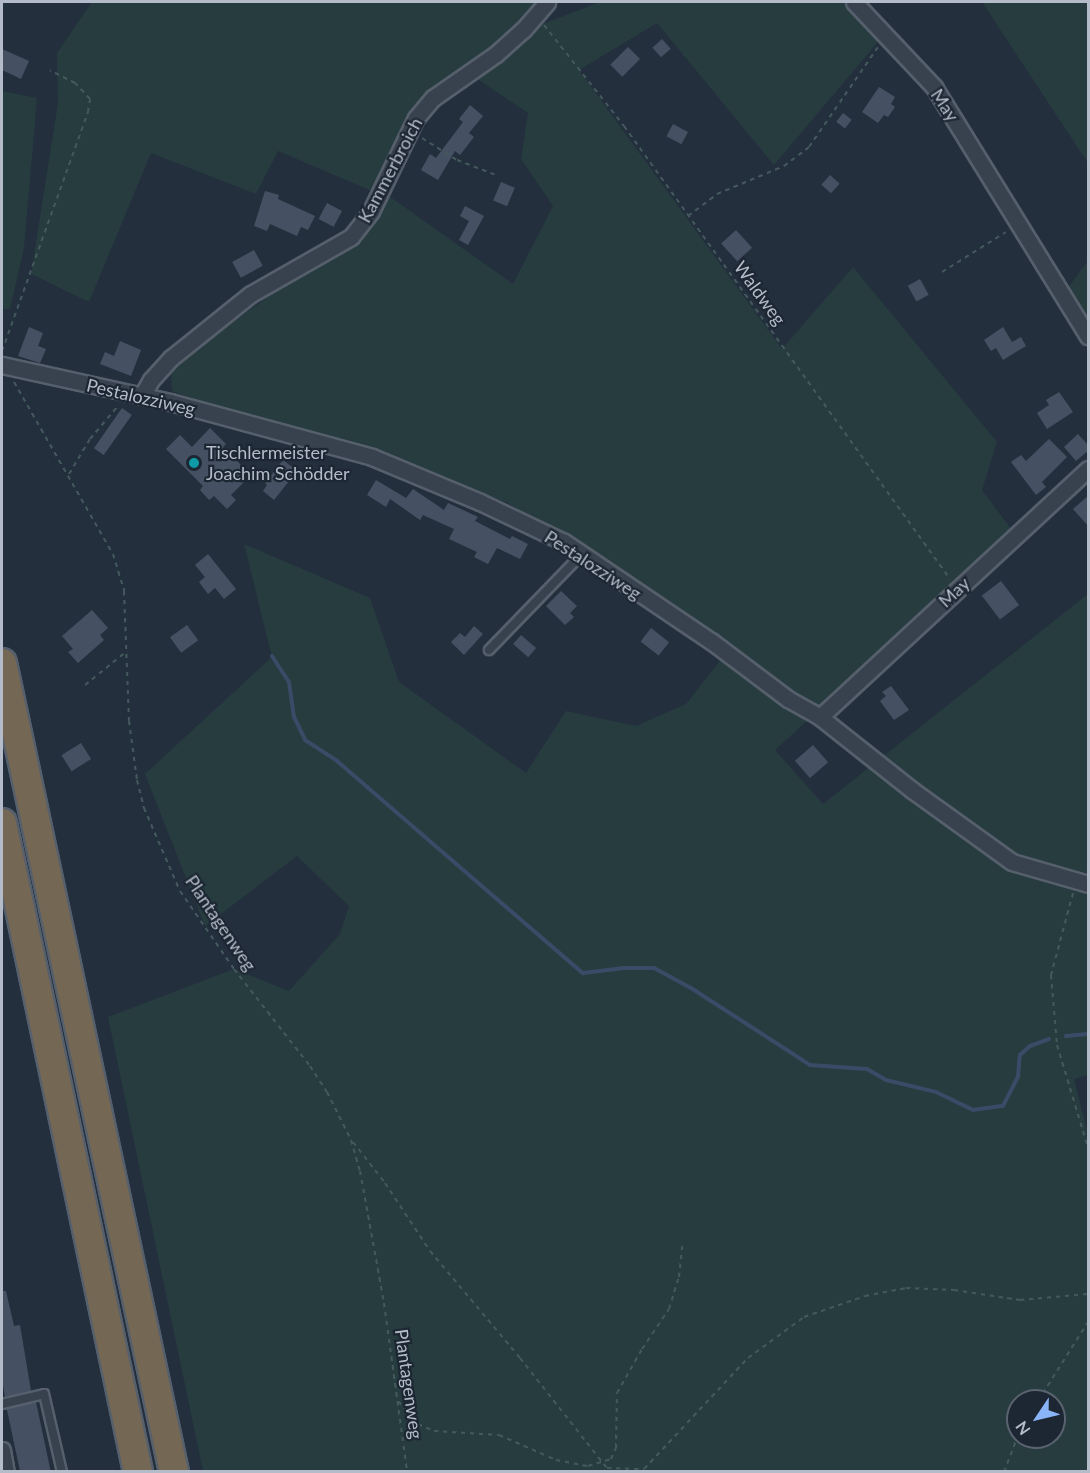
<!DOCTYPE html>
<meta charset="utf-8">
<style>
body{margin:0}
#map{position:relative;width:1090px;height:1473px;overflow:hidden;background:#242f3e;font-family:Lato,sans-serif}
div>[style]{position:absolute}
.green>*{inset:0;background:#263c3f}
.stream>*{height:4px;margin:-2px;padding:0 2px;transform-origin:2px;border-radius:2px;background:#394c67}
.building>*{inset:0;background:#455162;transform-origin:0 0}
.path>*{height:2px;margin-top:-1px;transform-origin:0;background:repeating-linear-gradient(90deg,#44595c 0 4.5px,transparent 0 9px)}
.roads{filter:drop-shadow(2px 0 #565f6c) drop-shadow(-2px 0 #565f6c) drop-shadow(0 2px #565f6c) drop-shadow(0 -2px #565f6c)}
.lane>*{height:8px;margin:-4px;padding:0 4px;transform-origin:4px;border-radius:4px;background:#38414e}
.street>*{height:15px;margin:-7.5px;padding:0 7.5px;transform-origin:7.5px;border-radius:7.5px;background:#38414e}
.highway>*{height:28px;margin:-14px;padding:0 14px;transform-origin:14px;border-radius:14px;background:#746855}
.dots>*{width:16px;height:16px;translate:-50% -50%;box-sizing:border-box;border:3px solid #1d2633;border-radius:50%}
span{translate:-50% -50%;white-space:nowrap;text-align:center;line-height:1.15;-webkit-text-stroke:4.5px #1d2633;paint-order:stroke}
.street-label{font-size:18px;color:#b4bcc9}
.poi-label{font-size:18px;color:#b4bcc9}
.left{translate:0 -50%;text-align:left}
.frame{position:absolute;inset:0;border:3px solid #b4bcc9;pointer-events:none}
.north{position:absolute;left:1006px;top:1389px;width:60px;height:60px;box-sizing:border-box;background:#1d2633;border:2px solid #59626f;border-radius:50%;rotate:235deg;font-size:16px;font-weight:700;line-height:24px;text-align:center;color:#b4bcc9}
.north::after{content:'';display:block;margin:auto;width:21px;height:27px;background:#8ab4f8;clip-path:polygon(50% 0,100% 100%,50% 72%,0 100%)}
</style>
<div id="map">
<div class="green">
<i style="clip-path:polygon(92px 2px,540px 2px,526px 20px,493px 50px,429px 94px,390px 150px,372px 191px,278px 151px,256px 194px,151px 153px,89px 302px,31px 274px,58px 103px,57px 53px)"></i>
<i style="clip-path:polygon(evenodd,600px 2px,843px 2px,876px 33px,877px 43px,774px 165px,657px 23px,579px 70px,782px 349px,853px 267px,997px 442px,982px 490px,1014px 533px,775px 750px,823px 804px,1088px 594px,1088px 1075px,1074px 1079px,1088px 1135px,1088px 1471px,203px 1471px,108px 1017px,234px 969px,289px 991px,340px 934px,349px 906px,297px 856px,205px 926px,145px 774px,272px 657px,244px 544px,370px 598px,399px 682px,526px 773px,566px 711px,636px 726px,686px 704px,729px 649px,508px 503px,375px 455px,376px 449px,374px 453px,246px 417px,172px 391px,171px 367px,290px 281px,334px 258px,366px 234px,386px 194px,513px 284px,553px 206px,521px 159px,528px 113px,476px 78px,535px 27px,600px 2px,1018px 1401px,1054px 1401px,1054px 1437px,1018px 1437px,1018px 1401px)"></i>
<i style="clip-path:polygon(982px 2px,1088px 2px,1088px 163px)"></i>
<i style="clip-path:polygon(2px 91px,37px 98px,24px 248px,10px 309px,2px 309px)"></i>
<i style="clip-path:polygon(1088px 261px,1088px 322px,1067px 289px)"></i>
</div>
<div class="stream">
<i style="left:272px;top:656px;width:31px;rotate:57deg"></i>
<i style="left:289px;top:682px;width:35px;rotate:82deg"></i>
<i style="left:294px;top:717px;width:25px;rotate:64deg"></i>
<i style="left:305px;top:740px;width:38px;rotate:33deg"></i>
<i style="left:337px;top:761px;width:325px;rotate:40.8deg"></i>
<i style="left:583px;top:973px;width:41px;rotate:-7deg"></i>
<i style="left:624px;top:968px;width:30px"></i>
<i style="left:654px;top:968px;width:42px;rotate:28.4deg"></i>
<i style="left:691px;top:988px;width:142px;rotate:32.9deg"></i>
<i style="left:810px;top:1065px;width:57px;rotate:4deg"></i>
<i style="left:867px;top:1069px;width:22px;rotate:30deg"></i>
<i style="left:886px;top:1080px;width:51px;rotate:13.5deg"></i>
<i style="left:936px;top:1092px;width:41px;rotate:25.9deg"></i>
<i style="left:973px;top:1110px;width:30px;rotate:-8deg"></i>
<i style="left:1003px;top:1106px;width:34px;rotate:-63deg"></i>
<i style="left:1018px;top:1076px;width:21px;rotate:-85deg"></i>
<i style="left:1020px;top:1055px;width:13px;rotate:-42deg"></i>
<i style="left:1030px;top:1046px;width:20px;rotate:-20deg"></i>
<i style="left:1066px;top:1036px;width:22px;rotate:-5deg"></i>
</div>
<div class="building">
<i style="left:662px;top:39px;width:13px;height:13px;rotate:48deg"></i>
<i style="left:628px;top:47px;width:17px;height:25px;rotate:45deg"></i>
<i style="clip-path:polygon(2px 49px,29px 61px,21px 79px,2px 70px)"></i>
<i style="clip-path:polygon(879px 87px,895px 97px,891px 104px,895px 107px,888px 117px,884px 115px,878px 123px,862px 112px)"></i>
<i style="clip-path:polygon(470px 105px,483px 116px,469px 133px,474px 137px,460px 155px,455px 151px,438px 180px,421px 170px,430px 154px,436px 158px,463px 122px,459px 119px)"></i>
<i style="left:843px;top:113px;width:11px;height:11px;rotate:38deg"></i>
<i style="left:673px;top:124px;width:17px;height:14px;rotate:28deg"></i>
<i style="left:830px;top:175px;width:13px;height:13px;rotate:42deg"></i>
<i style="left:501px;top:182px;width:15px;height:20px;rotate:23deg"></i>
<i style="clip-path:polygon(265px 191px,279px 195px,278px 199px,315px 216px,308px 230px,301px 227px,297px 236px,270px 224px,267px 231px,254px 226px)"></i>
<i style="left:327px;top:203px;width:17px;height:18px;rotate:28deg"></i>
<i style="clip-path:polygon(465px 206px,484px 216px,468px 245px,459px 240px,469px 221px,460px 216px)"></i>
<i style="left:736px;top:230px;width:24px;height:20px;rotate:48deg"></i>
<i style="left:254px;top:250px;width:18px;height:25px;rotate:61deg"></i>
<i style="left:920px;top:279px;width:18px;height:14px;rotate:61deg"></i>
<i style="clip-path:polygon(29px 327px,43px 333px,38px 346px,46px 349px,40px 363px,18px 356px)"></i>
<i style="clip-path:polygon(1003px 327px,1012px 342px,1021px 337px,1026px 346px,1003px 360px,996px 348px,991px 351px,984px 340px)"></i>
<i style="clip-path:polygon(120px 341px,141px 350px,131px 376px,100px 364px,105px 352px,114px 356px)"></i>
<i style="clip-path:polygon(1059px 392px,1073px 412px,1047px 429px,1037px 413px,1049px 405px,1046px 400px)"></i>
<i style="left:122px;top:408px;width:12px;height:49px;rotate:35deg"></i>
<i style="clip-path:polygon(210px 428px,226px 444px,223px 447px,251px 475px,231px 495px,236px 500px,227px 509px,214px 496px,209px 500px,200px 490px,203px 486px,166px 449px,180px 435px,192px 447px)"></i>
<i style="clip-path:polygon(1078px 434px,1089px 446px,1089px 450px,1076px 461px,1064px 447px)"></i>
<i style="clip-path:polygon(1049px 439px,1067px 457px,1042px 482px,1046px 487px,1036px 495px,1011px 462px,1021px 455px,1026px 461px)"></i>
<i style="clip-path:polygon(283px 460px,297px 471px,274px 500px,263px 491px,267px 485px,265px 483px)"></i>
<i style="clip-path:polygon(376px 480px,406px 498px,413px 489px,444px 510px,448px 503px,478px 517px,475px 521px,510px 539px,512px 536px,528px 544px,520px 559px,497px 548px,488px 564px,474px 557px,477px 552px,449px 539px,454px 529px,423px 515px,420px 520px,390px 499px,386px 507px,367px 495px)"></i>
<i style="clip-path:polygon(1089px 495px,1089px 527px,1073px 509px)"></i>
<i style="clip-path:polygon(208px 554px,236px 589px,224px 599px,215px 588px,208px 594px,199px 582px,205px 577px,195px 565px)"></i>
<i style="left:1001px;top:581px;width:30px;height:24px;rotate:53deg"></i>
<i style="clip-path:polygon(561px 591px,577px 606px,570px 613px,574px 617px,565px 625px,546px 606px)"></i>
<i style="clip-path:polygon(92px 610px,108px 628px,100px 635px,104px 640px,78px 663px,68px 652px,73px 649px,62px 636px)"></i>
<i style="left:187px;top:625px;width:19px;height:21px;rotate:54deg"></i>
<i style="clip-path:polygon(474px 626px,483px 634px,464px 655px,451px 642px,460px 633px,465px 637px)"></i>
<i style="left:651px;top:628px;width:23px;height:17px;rotate:38deg"></i>
<i style="left:521px;top:635px;width:20px;height:12px;rotate:41deg"></i>
<i style="clip-path:polygon(891px 686px,909px 710px,894px 720px,880px 701px,886px 696px,882px 692px)"></i>
<i style="left:81px;top:743px;width:19px;height:23px;rotate:58deg"></i>
<i style="left:813px;top:745px;width:23px;height:24px;rotate:49deg"></i>
<i style="clip-path:polygon(2px 1291px,6px 1291px,14px 1326px,20px 1325px,31px 1391px,5px 1397px,2px 1379px)"></i>
<i style="left:36px;top:1402px;width:72px;height:30px;rotate:78deg"></i>
</div>
<div class="path">
<i style="left:544px;top:25px;width:129px;rotate:51.6deg"></i>
<i style="left:624px;top:126px;width:558px;rotate:54.26deg"></i>
<i style="left:422px;top:138px;width:41px;rotate:32.2deg"></i>
<i style="left:457px;top:160px;width:40px;rotate:21deg"></i>
<i style="left:688px;top:216px;width:36px;rotate:-37deg"></i>
<i style="left:717px;top:194px;width:73px;rotate:-22.7deg"></i>
<i style="left:784px;top:166px;width:31px;rotate:-37deg"></i>
<i style="left:809px;top:147px;width:121px;rotate:-55.4deg"></i>
<i style="left:942px;top:272px;width:75px;rotate:-32deg"></i>
<i style="left:2px;top:351px;width:254px;rotate:-70.2deg"></i>
<i style="left:88px;top:112px;width:13px;rotate:-81deg"></i>
<i style="left:90px;top:99px;width:22px;rotate:-133deg"></i>
<i style="left:75px;top:83px;width:28px;rotate:-153deg"></i>
<i style="left:14px;top:382px;width:198px;rotate:60.1deg"></i>
<i style="left:113px;top:554px;width:39px;rotate:73deg"></i>
<i style="left:124px;top:591px;width:130px;rotate:87.8deg"></i>
<i style="left:129px;top:721px;width:60px;rotate:82.3deg"></i>
<i style="left:137px;top:780px;width:29px;rotate:76deg"></i>
<i style="left:144px;top:808px;width:90px;rotate:66.6deg"></i>
<i style="left:180px;top:891px;width:95px;rotate:55.3deg"></i>
<i style="left:234px;top:969px;width:123px;rotate:51.9deg"></i>
<i style="left:310px;top:1066px;width:31px;rotate:57deg"></i>
<i style="left:327px;top:1092px;width:54px;rotate:63.4deg"></i>
<i style="left:351px;top:1140px;width:32px;rotate:74deg"></i>
<i style="left:360px;top:1171px;width:134px;rotate:79.7deg"></i>
<i style="left:384px;top:1303px;width:171px;rotate:82.2deg"></i>
<i style="left:69px;top:474px;width:41px;rotate:-59deg"></i>
<i style="left:90px;top:439px;width:43px;rotate:-49.7deg"></i>
<i style="left:85px;top:685px;width:54px;rotate:-39deg"></i>
<i style="left:1073px;top:893px;width:85px;rotate:105deg"></i>
<i style="left:1051px;top:975px;width:70px;rotate:85.1deg"></i>
<i style="left:1057px;top:1045px;width:108px;rotate:73.2deg"></i>
<i style="left:353px;top:1142px;width:52px;rotate:52deg"></i>
<i style="left:385px;top:1183px;width:82px;rotate:56.5deg"></i>
<i style="left:430px;top:1251px;width:140px;rotate:49.9deg"></i>
<i style="left:520px;top:1358px;width:140px;rotate:51.7deg"></i>
<i style="left:607px;top:1468px;width:37px;rotate:2deg"></i>
<i style="left:644px;top:1469px;width:152px;rotate:-46.9deg"></i>
<i style="left:748px;top:1358px;width:69px;rotate:-36.2deg"></i>
<i style="left:804px;top:1317px;width:65px;rotate:-19deg"></i>
<i style="left:865px;top:1296px;width:42px;rotate:-11deg"></i>
<i style="left:906px;top:1288px;width:48px;rotate:2.4deg"></i>
<i style="left:954px;top:1290px;width:67px;rotate:8.6deg"></i>
<i style="left:1020px;top:1300px;width:68px;rotate:-5deg"></i>
<i style="left:398px;top:1401px;width:30px;rotate:49deg"></i>
<i style="left:418px;top:1424px;width:17px;rotate:24deg"></i>
<i style="left:434px;top:1431px;width:65px;rotate:3.5deg"></i>
<i style="left:499px;top:1435px;width:62px;rotate:23.7deg"></i>
<i style="left:556px;top:1460px;width:33px;rotate:11deg"></i>
<i style="left:588px;top:1466px;width:24px;rotate:-17deg"></i>
<i style="left:611px;top:1459px;width:12px;rotate:-66deg"></i>
<i style="left:616px;top:1448px;width:55px;rotate:-89deg"></i>
<i style="left:617px;top:1393px;width:51px;rotate:-60.4deg"></i>
<i style="left:642px;top:1349px;width:48px;rotate:-56deg"></i>
<i style="left:669px;top:1309px;width:34px;rotate:-73deg"></i>
<i style="left:679px;top:1277px;width:31px;rotate:-84deg"></i>
<i style="left:1038px;top:1401px;width:93px;rotate:-57.7deg"></i>
<i style="left:1004px;top:1472px;width:39px;rotate:-69deg"></i>
</div>
<div class="roads">
<div class="lane">
<i style="left:489px;top:650px;width:132px;rotate:-45.9deg"></i>
<i style="left:2px;top:1404px;width:43px;rotate:-13.4deg"></i>
<i style="left:44px;top:1394px;width:80px;rotate:77deg"></i>
</div>
<div class="street">
<i style="left:854px;top:2px;width:117px;rotate:46.7deg"></i>
<i style="left:934px;top:87px;width:293px;rotate:58.3deg"></i>
<i style="left:2px;top:365px;width:172px;rotate:12.4deg"></i>
<i style="left:170px;top:402px;width:209px;rotate:15.2deg"></i>
<i style="left:372px;top:457px;width:117px;rotate:22.6deg"></i>
<i style="left:480px;top:502px;width:93px;rotate:25.5deg"></i>
<i style="left:564px;top:542px;width:177px;rotate:34deg"></i>
<i style="left:711px;top:641px;width:96px;rotate:37deg"></i>
<i style="left:788px;top:699px;width:37px;rotate:29deg"></i>
<i style="left:820px;top:717px;width:117px;rotate:38.4deg"></i>
<i style="left:912px;top:790px;width:123px;rotate:35.8deg"></i>
<i style="left:1012px;top:862px;width:79px;rotate:16.1deg"></i>
<i style="left:142px;top:396px;width:18px;rotate:-61deg"></i>
<i style="left:151px;top:380px;width:30px;rotate:-48deg"></i>
<i style="left:171px;top:358px;width:102px;rotate:-38.7deg"></i>
<i style="left:251px;top:294px;width:115px;rotate:-29.7deg"></i>
<i style="left:351px;top:237px;width:33px;rotate:-52deg"></i>
<i style="left:371px;top:211px;width:103px;rotate:-64.2deg"></i>
<i style="left:416px;top:118px;width:26px;rotate:-50deg"></i>
<i style="left:433px;top:98px;width:77px;rotate:-34.9deg"></i>
<i style="left:496px;top:54px;width:36px;rotate:-42deg"></i>
<i style="left:523px;top:30px;width:37px;rotate:-49deg"></i>
<i style="left:820px;top:717px;width:365px;rotate:-42.8deg"></i>
<i style="left:2px;top:1450px;width:22px;rotate:80deg"></i>
</div>
<div class="highway">
<i style="left:2px;top:663px;width:827px;rotate:78deg"></i>
<i style="left:2px;top:823px;width:663px;rotate:78.16deg"></i>
</div>
</div>
<div class="dots">
<i style="left:194px;top:463px;background:#0f9aa8"></i>
</div>
<div class="street-label">
<span style="left:945px;top:105px;rotate:56deg">May</span>
<span style="left:390px;top:170px;rotate:-62deg">Kammerbroich</span>
<span style="left:760px;top:293px;rotate:54deg">Waldweg</span>
<span style="left:141px;top:397px;rotate:13deg">Pestalozziweg</span>
<span style="left:593px;top:565px;rotate:33deg">Pestalozziweg</span>
<span style="left:954px;top:592px;rotate:-43deg">May</span>
<span style="left:221px;top:923px;rotate:56deg">Plantagenweg</span>
<span style="left:409px;top:1384px;rotate:82deg">Plantagenweg</span>
</div>
<div class="poi-label">
<span class="left" style="left:206px;top:463px">Tischlermeister<br>Joachim Schödder</span>
</div>
<div class="frame"></div>
<div class="north">N</div>
</div>
